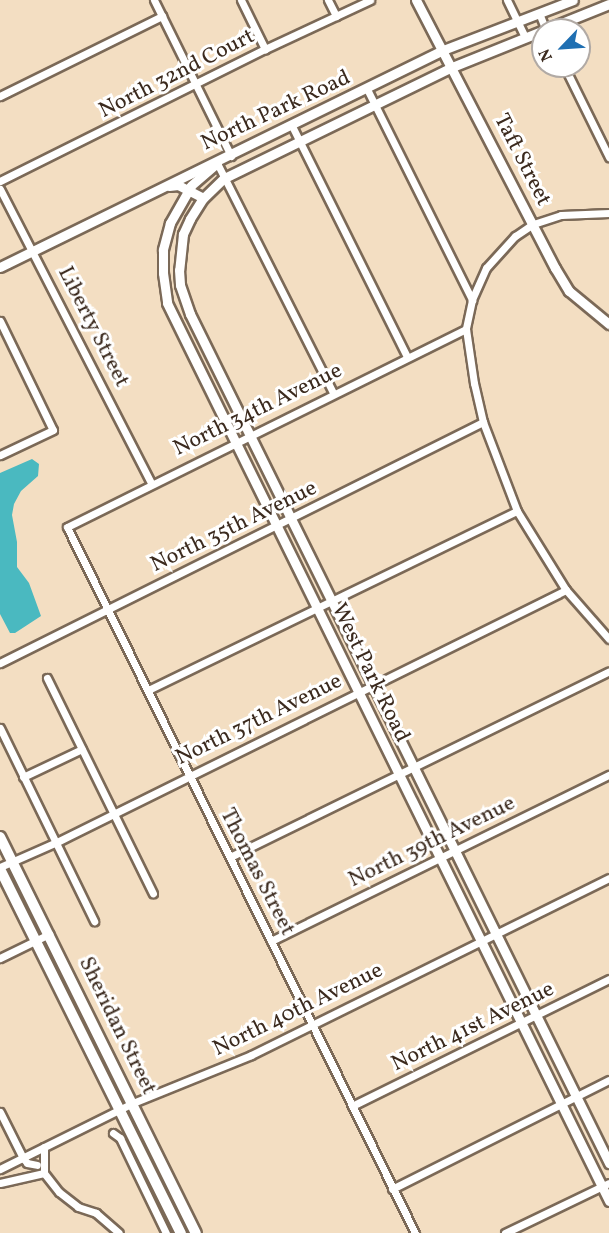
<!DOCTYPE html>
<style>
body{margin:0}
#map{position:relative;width:609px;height:1233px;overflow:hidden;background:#f3dec2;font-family:Vollkorn,serif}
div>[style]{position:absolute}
.water>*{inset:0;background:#4ab9c0}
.roads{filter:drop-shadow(2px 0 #7b6957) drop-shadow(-2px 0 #7b6957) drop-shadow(0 2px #7b6957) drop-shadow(0 -2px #7b6957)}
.street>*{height:7px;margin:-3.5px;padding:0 3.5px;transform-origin:3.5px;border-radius:3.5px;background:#fff}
.secondary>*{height:9px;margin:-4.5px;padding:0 4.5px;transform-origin:4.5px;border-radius:4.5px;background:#fff}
.primary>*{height:10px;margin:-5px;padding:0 5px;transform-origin:5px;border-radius:5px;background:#fff}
span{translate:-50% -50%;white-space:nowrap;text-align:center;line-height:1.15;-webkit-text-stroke:6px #fff;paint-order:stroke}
.street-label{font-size:22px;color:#3b2a1e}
.north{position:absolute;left:531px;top:18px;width:60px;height:60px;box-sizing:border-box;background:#fff;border:2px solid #b1aaa5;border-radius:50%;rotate:245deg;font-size:16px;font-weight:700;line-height:24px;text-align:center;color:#3b2a1e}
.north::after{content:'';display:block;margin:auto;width:21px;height:27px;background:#1f6fb2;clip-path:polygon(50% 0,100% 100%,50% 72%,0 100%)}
</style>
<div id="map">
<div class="water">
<i style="clip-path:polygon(32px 459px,39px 464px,38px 476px,21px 491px,14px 504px,12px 515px,17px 542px,17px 567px,29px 583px,41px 616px,15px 633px,10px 633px,0 614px,0 473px)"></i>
</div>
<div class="roads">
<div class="street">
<i style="left:154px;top:0;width:174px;rotate:63.7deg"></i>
<i style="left:241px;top:0;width:55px;rotate:63.9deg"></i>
<i style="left:328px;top:0;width:18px;rotate:63deg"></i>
<i style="left:507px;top:0;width:41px;rotate:64.1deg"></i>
<i style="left:539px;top:13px;width:18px;rotate:68deg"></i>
<i style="left:564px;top:66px;width:102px;rotate:63.7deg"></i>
<i style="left:367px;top:89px;width:236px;rotate:63.5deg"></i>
<i style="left:0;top:96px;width:181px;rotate:-26.3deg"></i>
<i style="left:292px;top:126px;width:258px;rotate:63.5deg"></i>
<i style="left:217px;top:163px;width:258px;rotate:63.2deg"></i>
<i style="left:0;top:181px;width:296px;rotate:-26.5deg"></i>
<i style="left:265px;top:49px;width:116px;rotate:-25deg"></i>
<i style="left:0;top:189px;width:331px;rotate:62.8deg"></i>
<i style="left:609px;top:213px;width:48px;rotate:177.6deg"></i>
<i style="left:561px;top:215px;width:29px;rotate:162deg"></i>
<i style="left:533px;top:224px;width:22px;rotate:146deg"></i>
<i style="left:515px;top:236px;width:43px;rotate:132.2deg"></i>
<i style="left:486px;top:268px;width:35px;rotate:114deg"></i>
<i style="left:472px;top:300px;width:30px;rotate:102deg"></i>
<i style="left:466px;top:329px;width:55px;rotate:81.6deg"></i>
<i style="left:474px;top:383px;width:40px;rotate:77deg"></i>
<i style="left:483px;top:422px;width:95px;rotate:69.1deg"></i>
<i style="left:517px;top:511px;width:93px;rotate:58.2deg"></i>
<i style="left:566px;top:590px;width:65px;rotate:48.7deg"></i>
<i style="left:0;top:321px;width:121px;rotate:64.1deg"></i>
<i style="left:53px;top:430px;width:59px;rotate:154.7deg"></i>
<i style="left:0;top:663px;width:540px;rotate:-26.52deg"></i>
<i style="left:47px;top:678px;width:240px;rotate:63.8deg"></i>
<i style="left:148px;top:690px;width:410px;rotate:-25.9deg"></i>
<i style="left:0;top:728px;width:215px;rotate:64deg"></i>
<i style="left:23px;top:777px;width:65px;rotate:-25.4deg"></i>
<i style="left:230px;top:857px;width:422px;rotate:-26.1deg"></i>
<i style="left:0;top:867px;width:62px;rotate:-23.7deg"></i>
<i style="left:57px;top:842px;width:568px;rotate:-26.34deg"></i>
<i style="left:271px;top:941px;width:377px;rotate:-26.2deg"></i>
<i style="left:0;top:958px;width:55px;rotate:-26.1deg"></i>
<i style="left:352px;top:1106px;width:287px;rotate:-26.3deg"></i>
<i style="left:0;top:1112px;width:51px;rotate:63.4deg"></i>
<i style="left:23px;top:1158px;width:6px;rotate:51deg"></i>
<i style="left:27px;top:1163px;width:10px;rotate:11deg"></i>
<i style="left:113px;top:1133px;width:9px;rotate:36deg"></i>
<i style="left:120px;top:1138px;width:106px;rotate:64.2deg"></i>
<i style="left:44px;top:1147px;width:26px;rotate:90deg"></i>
<i style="left:44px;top:1173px;width:24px;rotate:52deg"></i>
<i style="left:59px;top:1192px;width:24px;rotate:38deg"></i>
<i style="left:78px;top:1207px;width:19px;rotate:18deg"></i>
<i style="left:96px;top:1213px;width:30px;rotate:41deg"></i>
<i style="left:0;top:1169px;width:148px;rotate:-26.4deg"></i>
<i style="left:133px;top:1103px;width:127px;rotate:-22.1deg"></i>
<i style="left:251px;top:1055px;width:399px;rotate:-26.3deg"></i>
<i style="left:0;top:1183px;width:45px;rotate:-12.8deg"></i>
<i style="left:392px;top:1189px;width:243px;rotate:-26.7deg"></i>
<i style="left:415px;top:1233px;width:787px;rotate:-116.24deg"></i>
<i style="left:67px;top:527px;width:445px;rotate:-26.4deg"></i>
<i style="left:505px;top:1233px;width:115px;rotate:-25.7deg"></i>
</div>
<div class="secondary">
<i style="left:416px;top:0;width:302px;rotate:62.6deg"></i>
<i style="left:555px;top:268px;width:27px;rotate:59deg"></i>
<i style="left:569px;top:291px;width:52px;rotate:39.5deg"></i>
<i style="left:609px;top:4px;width:169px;rotate:158.1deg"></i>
<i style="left:452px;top:67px;width:254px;rotate:154deg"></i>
<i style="left:224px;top:178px;width:29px;rotate:136deg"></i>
<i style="left:203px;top:198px;width:25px;rotate:122deg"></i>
<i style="left:190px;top:219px;width:17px;rotate:115deg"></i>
<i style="left:183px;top:234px;width:36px;rotate:96deg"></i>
<i style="left:179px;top:270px;width:15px;rotate:86deg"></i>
<i style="left:180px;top:285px;width:31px;rotate:71deg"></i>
<i style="left:190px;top:314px;width:947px;rotate:63.73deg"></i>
<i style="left:217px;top:163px;width:35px;rotate:139deg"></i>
<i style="left:191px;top:186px;width:43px;rotate:119.6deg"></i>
<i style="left:170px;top:223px;width:28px;rotate:105deg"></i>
<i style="left:163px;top:250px;width:23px;rotate:90deg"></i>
<i style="left:163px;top:273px;width:30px;rotate:82deg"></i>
<i style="left:167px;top:303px;width:1001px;rotate:63.79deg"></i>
<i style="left:169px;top:186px;width:9px;rotate:-6deg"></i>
<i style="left:178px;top:185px;width:28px;rotate:27deg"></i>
<i style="left:0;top:267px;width:493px;rotate:-26.1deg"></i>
<i style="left:443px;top:50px;width:139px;rotate:-21deg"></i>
</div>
<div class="primary">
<i style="left:0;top:837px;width:442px;rotate:63.7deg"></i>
<i style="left:0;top:869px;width:407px;rotate:63.6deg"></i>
</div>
</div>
<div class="street-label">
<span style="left:177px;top:74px;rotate:-27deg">North 32nd Court</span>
<span style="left:276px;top:111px;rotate:-25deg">North Park Road</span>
<span style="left:522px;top:160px;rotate:63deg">Taft Street</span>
<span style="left:93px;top:327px;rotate:63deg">Liberty Street</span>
<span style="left:258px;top:410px;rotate:-26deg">North 34th Avenue</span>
<span style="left:234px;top:527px;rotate:-26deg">North 35th Avenue</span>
<span style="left:370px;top:673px;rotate:64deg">West Park Road</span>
<span style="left:259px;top:720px;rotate:-26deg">North 37th Avenue</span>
<span style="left:432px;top:842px;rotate:-26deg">North 39th Avenue</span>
<span style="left:257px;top:872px;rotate:63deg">Thomas Street</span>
<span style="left:298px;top:1010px;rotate:-26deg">North 40th Avenue</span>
<span style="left:117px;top:1026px;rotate:64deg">Sheridan Street</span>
<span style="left:473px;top:1027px;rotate:-26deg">North 41st Avenue</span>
</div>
<div class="north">N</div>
</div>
